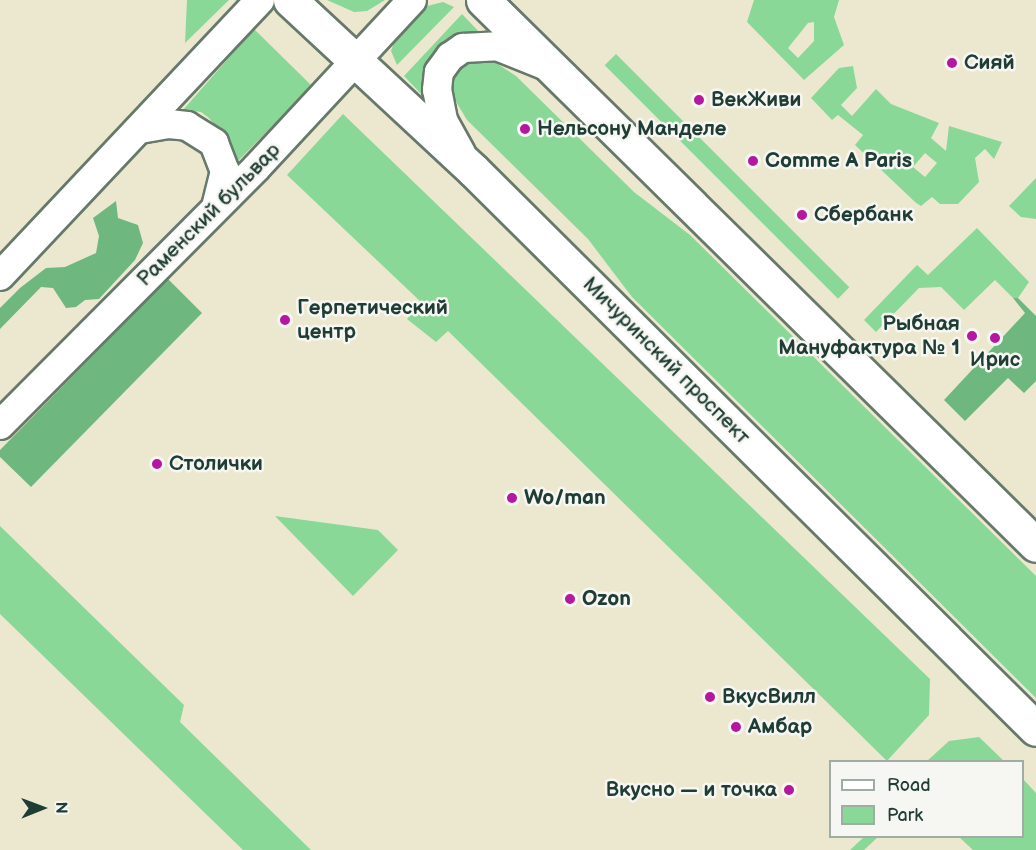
<!DOCTYPE html>
<meta charset="utf-8">
<style>
body{margin:0}
#map{position:relative;width:1036px;height:850px;overflow:hidden;background:#ece8cf;font-family:"Balsamiq Sans",sans-serif}
div>[style]{position:absolute}
.green>*{inset:0;background:#89d898;transform-origin:0 0}
.forest>*{inset:0;background:#6eb880}
.roads{filter:drop-shadow(2px 0 #67796a) drop-shadow(-2px 0 #67796a) drop-shadow(0 2px #67796a) drop-shadow(0 -2px #67796a)}
.tertiary>*{height:28px;margin:-14px;padding:0 14px;transform-origin:14px;border-radius:14px;background:#fff}
.primary>*{height:33px;margin:-16.5px;padding:0 16.5px;transform-origin:16.5px;border-radius:16.5px;background:#fff}
.dots>*{width:16px;height:16px;translate:-50% -50%;box-sizing:border-box;border:3px solid #f6f6f2;border-radius:50%}
span{translate:-50% -50%;white-space:nowrap;text-align:center;line-height:1.15;-webkit-text-stroke:5px #f6f6f2;paint-order:stroke}
.poi-label{font-size:21px;color:#1f3d34;font-weight:700}
.left{translate:0 -50%;text-align:left}
.right{translate:-100% -50%;text-align:right}
.street-label{font-size:21px;color:#1f3d34}
.legend{position:absolute;left:829px;top:760px;width:195px;height:78px;box-sizing:border-box;background:#f6f6f2;border:2px solid #a0aca6;margin:0;padding:8px 10px;list-style:none;font-size:18px;color:#1f3d34}
.legend li{display:flex;align-items:center;gap:12px;height:30px}
.legend b{width:30px;border:2px solid #a0aca6}
.north{position:absolute;left:12px;top:778px;width:60px;height:60px;-webkit-text-stroke:4px #f6f6f2;paint-order:stroke;rotate:89deg;font-size:16px;font-weight:700;line-height:24px;text-align:center;color:#1f3d34}
.north::after{content:'';display:block;margin:auto;width:21px;height:27px;background:#1f3d34;clip-path:polygon(50% 0,100% 100%,50% 72%,0 100%)}
</style>
<div id="map">
<div class="green">
<i style="clip-path:polygon(187px 0,229px 0,185px 43px)"></i>
<i style="clip-path:polygon(327px 0,385px 0,367px 11px,354px 12px)"></i>
<i style="clip-path:polygon(evenodd,754px 0,839px 0,834px 17px,844px 45px,804px 80px,747px 22px,754px 0,814px 22px,814px 41px,798px 58px,788px 48px,808px 23px,814px 22px)"></i>
<i style="clip-path:polygon(443px 2px,454px 7px,397px 65px,391px 51px,395px 40px,427px 6px)"></i>
<i style="clip-path:polygon(462px 14px,484px 37px,452px 40px,437px 50px,425px 68px,423px 96px,404px 76px)"></i>
<i style="clip-path:polygon(254px 29px,312px 86px,230px 169px,227px 140px,209px 118px,201px 112px,183px 110px)"></i>
<i style="left:616px;top:54px;width:330px;height:16px;rotate:45deg"></i>
<i style="clip-path:polygon(487px 57px,516px 76px,634px 192px,690px 235px,1036px 576px,1036px 698px,632px 297px,588px 239px,467px 120px,449px 90px,450px 76px,459px 64px)"></i>
<i style="clip-path:polygon(evenodd,853px 66px,857px 88px,841px 105px,852px 116px,876px 89px,891px 104px,939px 123px,931px 138px,946px 151px,949px 126px,1002px 142px,994px 159px,985px 149px,975px 158px,979px 182px,958px 204px,940px 204px,932px 197px,921px 206px,915px 202px,855px 145px,863px 135px,838px 115px,832px 120px,811px 98px,839px 68px,853px 66px,925px 153px,937px 163px,925px 177px,913px 167px,925px 153px)"></i>
<i style="clip-path:polygon(343px 114px,930px 679px,929px 715px,887px 761px,448px 331px,436px 342px,407px 319px,421px 302px,287px 175px)"></i>
<i style="clip-path:polygon(1036px 178px,1036px 219px,1021px 217px,1009px 206px)"></i>
<i style="clip-path:polygon(977px 228px,1029px 282px,1018px 298px,1013px 298px,995px 280px,964px 310px,941px 287px,919px 288px,876px 332px,864px 320px,917px 265px,928px 275px)"></i>
<i style="clip-path:polygon(275px 516px,378px 530px,398px 550px,353px 596px)"></i>
<i style="clip-path:polygon(0 526px,184px 705px,180px 722px,311px 850px,243px 850px,0 614px)"></i>
<i style="clip-path:polygon(979px 737px,1004px 761px,927px 761px,949px 741px)"></i>
<i style="clip-path:polygon(1023px 779px,1036px 793px,1036px 850px,973px 850px,959px 837px,1022px 836px)"></i>
<i style="clip-path:polygon(864px 837px,878px 837px,864px 850px,850px 850px)"></i>
</div>
<div class="forest">
<i style="clip-path:polygon(116px 201px,118px 218px,138px 225px,143px 243px,135px 260px,99px 299px,85px 300px,76px 307px,66px 308px,53px 288px,41px 287px,0 329px,0 308px,20px 288px,46px 268px,65px 267px,96px 253px,99px 236px,93px 218px)"></i>
<i style="clip-path:polygon(168px 279px,202px 313px,31px 487px,0 457px,0 450px)"></i>
<i style="clip-path:polygon(1013px 298px,1018px 298px,1036px 316px,1036px 381px,1024px 393px,1008px 378px,965px 421px,944px 400px,1025px 313px)"></i>
</div>
<div class="roads">
<div class="tertiary">
<i style="left:140px;top:129px;width:29px;rotate:-10deg"></i>
<i style="left:169px;top:124px;width:18px;rotate:6deg"></i>
<i style="left:187px;top:126px;width:32px;rotate:32deg"></i>
<i style="left:214px;top:143px;width:30px;rotate:69deg"></i>
<i style="left:225px;top:171px;width:36px;rotate:104deg"></i>
<i style="left:461px;top:153px;width:38px;rotate:-119deg"></i>
<i style="left:443px;top:120px;width:31px;rotate:-101deg"></i>
<i style="left:437px;top:90px;width:18px;rotate:-84deg"></i>
<i style="left:439px;top:72px;width:19px;rotate:-54deg"></i>
<i style="left:450px;top:57px;width:16px;rotate:-35deg"></i>
<i style="left:463px;top:48px;width:34px;rotate:-3deg"></i>
<i style="left:497px;top:46px;width:51px;rotate:22deg"></i>
<i style="left:0;top:276px;width:379px;rotate:-46.7deg"></i>
<i style="left:0;top:425px;width:363px;rotate:-45.1deg"></i>
<i style="left:256px;top:168px;width:229px;rotate:-47.1deg"></i>
</div>
<div class="primary">
<i style="left:290px;top:0;width:250px;rotate:42.9deg"></i>
<i style="left:473px;top:170px;width:793px;rotate:44.8deg"></i>
<i style="left:483px;top:0;width:776px;rotate:44.58deg"></i>
</div>
</div>
<div class="dots">
<i style="left:952px;top:63px;background:#b5179e"></i>
<i style="left:699px;top:100px;background:#b5179e"></i>
<i style="left:525px;top:129px;background:#b5179e"></i>
<i style="left:753px;top:161px;background:#b5179e"></i>
<i style="left:802px;top:215px;background:#b5179e"></i>
<i style="left:285px;top:320px;background:#b5179e"></i>
<i style="left:972px;top:336px;background:#b5179e"></i>
<i style="left:995px;top:338px;background:#b5179e"></i>
<i style="left:157px;top:464px;background:#b5179e"></i>
<i style="left:512px;top:498px;background:#b5179e"></i>
<i style="left:570px;top:599px;background:#b5179e"></i>
<i style="left:710px;top:697px;background:#b5179e"></i>
<i style="left:736px;top:727px;background:#b5179e"></i>
<i style="left:789px;top:790px;background:#b5179e"></i>
</div>
<div class="poi-label">
<span class="left" style="left:964px;top:63px">Сияй</span>
<span class="left" style="left:711px;top:100px">ВекЖиви</span>
<span class="left" style="left:537px;top:129px">Нельсону Манделе</span>
<span class="left" style="left:765px;top:161px">Comme A Paris</span>
<span class="left" style="left:814px;top:215px">Сбербанк</span>
<span class="left" style="left:297px;top:320px">Герпетический<br>центр</span>
<span class="right" style="left:960px;top:336px">Рыбная<br>Мануфактура № 1</span>
<span style="left:995px;top:360px">Ирис</span>
<span class="left" style="left:169px;top:464px">Столички</span>
<span class="left" style="left:524px;top:498px">Wo/man</span>
<span class="left" style="left:582px;top:599px">Ozon</span>
<span class="left" style="left:722px;top:697px">ВкусВилл</span>
<span class="left" style="left:748px;top:727px">Амбар</span>
<span class="right" style="left:777px;top:790px">Вкусно — и точка</span>
</div>
<div class="street-label">
<span style="left:209px;top:215px;rotate:-45deg">Раменский бульвар</span>
<span style="left:666px;top:361px;rotate:45deg">Мичуринский проспект</span>
</div>
<ul class="legend">
<li><b style="height:8px;background:#fff"></b>Road</li>
<li><b style="height:16px;background:#89d898"></b>Park</li>
</ul>
<div class="north">N</div>
</div>
